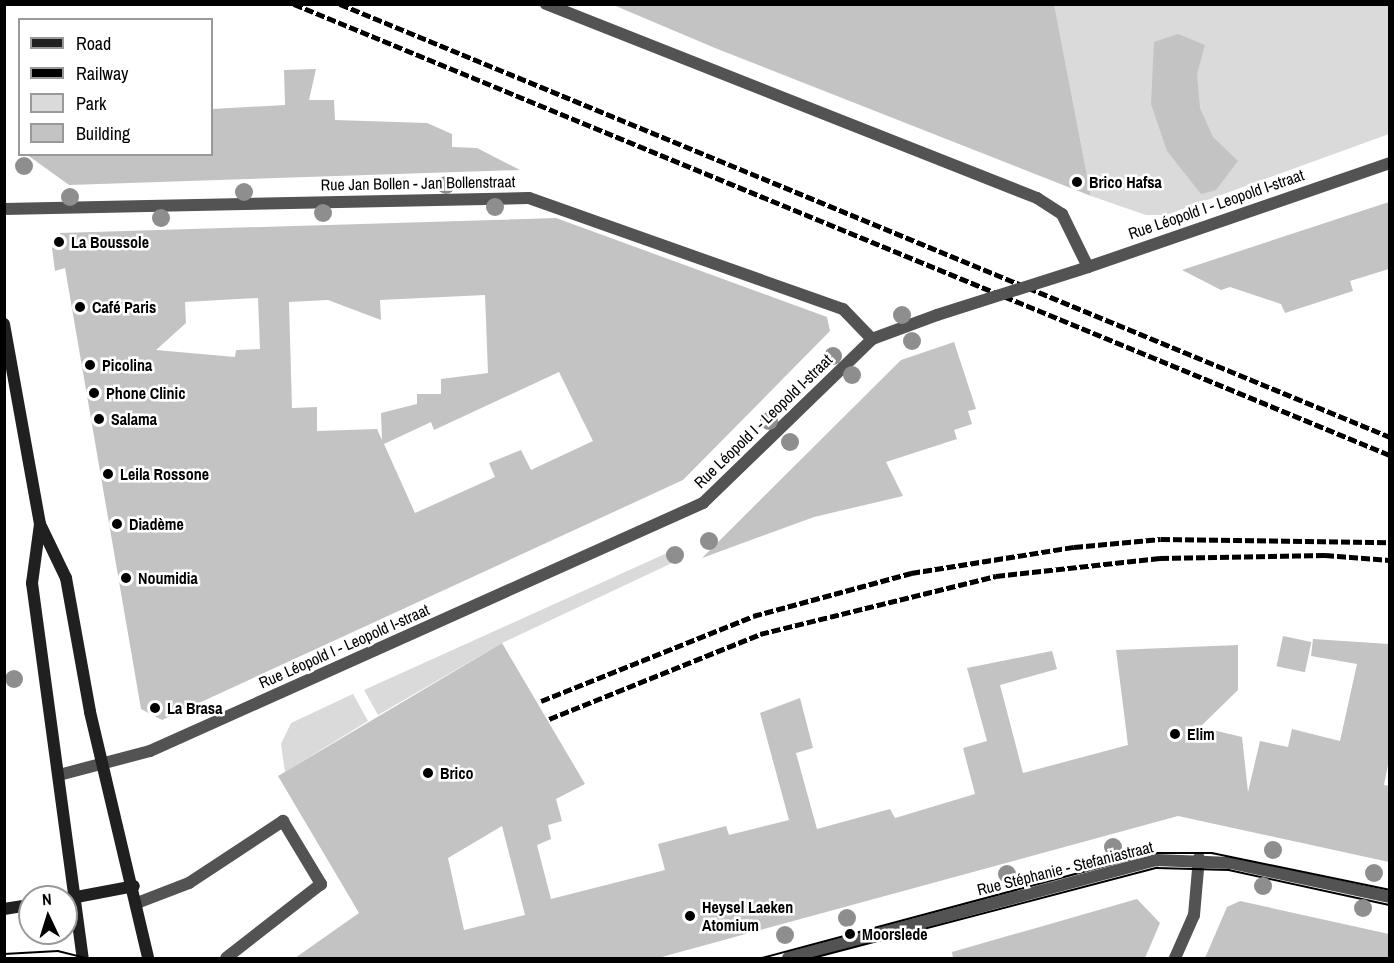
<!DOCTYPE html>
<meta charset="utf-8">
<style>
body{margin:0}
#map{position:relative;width:1394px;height:963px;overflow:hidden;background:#fff;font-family:"Archivo Narrow",sans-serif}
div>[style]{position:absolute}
.green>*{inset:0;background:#dadada}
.building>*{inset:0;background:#c3c3c3;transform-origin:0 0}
.lane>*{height:12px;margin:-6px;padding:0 6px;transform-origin:6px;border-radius:6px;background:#535353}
.street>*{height:12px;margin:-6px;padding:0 6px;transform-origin:6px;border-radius:6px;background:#535353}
.secondary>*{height:12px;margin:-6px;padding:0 6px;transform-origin:6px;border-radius:6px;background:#202020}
.tram>*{height:1.5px;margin:-0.75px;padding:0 0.75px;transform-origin:0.75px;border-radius:0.75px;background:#000}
.rail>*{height:4.5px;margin-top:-2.25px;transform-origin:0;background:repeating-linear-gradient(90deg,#000 0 9px,transparent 0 12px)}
.street-bridge>*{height:12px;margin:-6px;padding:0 6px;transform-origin:6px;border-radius:6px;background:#535353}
.trees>*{width:18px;height:18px;margin:-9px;border-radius:50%;background:#8e8e8e}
.dots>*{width:16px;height:16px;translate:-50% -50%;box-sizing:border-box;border:3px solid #fff;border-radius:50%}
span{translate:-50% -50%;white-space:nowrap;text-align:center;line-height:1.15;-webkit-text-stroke:5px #fff;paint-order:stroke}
.poi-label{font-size:16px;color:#000;font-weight:700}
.left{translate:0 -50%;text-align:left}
.street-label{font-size:16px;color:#000}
.frame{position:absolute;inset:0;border:6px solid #000;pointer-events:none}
.legend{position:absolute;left:18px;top:18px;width:195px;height:138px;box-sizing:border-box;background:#fff;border:2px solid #999;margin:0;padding:8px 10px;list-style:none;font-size:18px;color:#000}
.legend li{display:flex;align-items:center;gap:12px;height:30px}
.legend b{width:30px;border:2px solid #999}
.north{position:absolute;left:18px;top:885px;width:60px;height:60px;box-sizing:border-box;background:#fff;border:2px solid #999;border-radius:50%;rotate:356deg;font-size:16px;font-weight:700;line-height:24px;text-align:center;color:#000}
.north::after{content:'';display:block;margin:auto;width:21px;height:27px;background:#000;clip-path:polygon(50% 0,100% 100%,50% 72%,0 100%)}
</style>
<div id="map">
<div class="green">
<i style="clip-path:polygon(1054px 5px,1389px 5px,1389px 134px,1166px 215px,1146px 215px,1091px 196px)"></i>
<i style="clip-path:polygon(667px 553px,672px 563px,502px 643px,378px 715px,364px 690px)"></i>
<i style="clip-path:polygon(353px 694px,368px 721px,285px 772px,281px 744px,291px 723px)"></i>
</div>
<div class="building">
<i style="clip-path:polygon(611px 4px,1054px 4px,1091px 196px,715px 48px)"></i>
<i style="clip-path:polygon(1178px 34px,1205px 45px,1197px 74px,1200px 108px,1213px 137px,1238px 161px,1216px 190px,1201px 194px,1167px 151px,1151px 104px,1154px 42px)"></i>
<i style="clip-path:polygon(316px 69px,309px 100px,334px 100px,335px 120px,427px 123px,452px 134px,452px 147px,477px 148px,520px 170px,69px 185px,26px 154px,212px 154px,212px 109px,285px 105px,284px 70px)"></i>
<i style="clip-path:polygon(1389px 202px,1389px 269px,1350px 281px,1353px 291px,1285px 313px,1281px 304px,1230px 287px,1221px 290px,1182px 270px)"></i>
<i style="clip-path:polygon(evenodd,556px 218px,827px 317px,830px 331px,683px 480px,162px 720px,141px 709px,65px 268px,55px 271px,52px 248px,60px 233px,556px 218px,485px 295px,488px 373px,441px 379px,441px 394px,417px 394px,417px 404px,381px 413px,382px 440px,377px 429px,317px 431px,317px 407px,292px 408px,289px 302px,328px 300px,381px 320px,380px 300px,485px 295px,556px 218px,258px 298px,260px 349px,236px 350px,235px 357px,156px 350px,186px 323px,185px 302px,258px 298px,556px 218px,559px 372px,593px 441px,531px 470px,521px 450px,489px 463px,495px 477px,415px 513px,384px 444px,431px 422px,434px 430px,559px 372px)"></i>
<i style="clip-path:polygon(954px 342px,976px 409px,968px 411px,972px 424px,954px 430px,957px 439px,886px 462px,903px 496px,814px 517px,702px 558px,901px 360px)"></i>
<i style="left:1283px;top:636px;width:29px;height:31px;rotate:12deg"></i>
<i style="clip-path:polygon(evenodd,1313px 639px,1389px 644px,1389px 760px,1384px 785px,1389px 786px,1389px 862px,1178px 816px,658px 958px,295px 958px,359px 913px,278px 776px,502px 643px,585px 784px,556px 799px,562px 821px,548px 825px,551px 839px,537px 845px,551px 899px,665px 870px,658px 844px,726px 826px,729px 835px,789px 820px,760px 713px,800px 698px,813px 748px,796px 753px,817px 829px,890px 809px,895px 818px,975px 794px,963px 748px,987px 741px,967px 668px,1052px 651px,1057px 669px,1000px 685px,1023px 773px,1128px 745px,1116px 650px,1238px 645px,1238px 690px,1200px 727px,1242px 737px,1248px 792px,1260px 741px,1288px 747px,1292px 729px,1340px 741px,1357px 664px,1311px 656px,1313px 639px,502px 826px,525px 915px,464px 930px,448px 858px,502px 826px)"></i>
<i style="clip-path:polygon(1137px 899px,1160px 923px,1145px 958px,953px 958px,952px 952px)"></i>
<i style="clip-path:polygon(1240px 901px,1389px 934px,1389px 958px,1205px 958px,1227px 907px)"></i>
</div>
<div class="lane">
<i style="left:137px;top:903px;width:56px;rotate:-21deg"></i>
<i style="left:189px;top:883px;width:113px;rotate:-33.4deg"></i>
<i style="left:283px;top:821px;width:74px;rotate:58.9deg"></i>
<i style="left:321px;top:884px;width:120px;rotate:142.1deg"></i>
</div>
<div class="street">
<i style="left:546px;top:4px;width:528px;rotate:21.56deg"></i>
<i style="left:1037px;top:198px;width:30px;rotate:33deg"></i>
<i style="left:1062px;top:214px;width:59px;rotate:63.9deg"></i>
<i style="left:1088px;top:267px;width:319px;rotate:-19deg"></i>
<i style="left:4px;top:209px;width:525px;rotate:-1.2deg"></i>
<i style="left:529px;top:198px;width:333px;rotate:19.5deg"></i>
<i style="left:843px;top:309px;width:42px;rotate:46deg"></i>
<i style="left:59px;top:775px;width:94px;rotate:-14.8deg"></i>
<i style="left:150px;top:751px;width:606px;rotate:-24.15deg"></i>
<i style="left:703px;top:503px;width:235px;rotate:-44.1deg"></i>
<i style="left:872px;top:339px;width:69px;rotate:-20.3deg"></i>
<i style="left:788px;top:958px;width:381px;rotate:-14.9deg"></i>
<i style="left:1156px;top:860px;width:75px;rotate:2.3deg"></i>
<i style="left:1231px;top:863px;width:163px;rotate:12.1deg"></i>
<i style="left:1175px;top:958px;width:47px;rotate:-66.2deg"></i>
<i style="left:1194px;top:915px;width:57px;rotate:-85deg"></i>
</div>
<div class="secondary">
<i style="left:4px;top:324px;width:203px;rotate:79.8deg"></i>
<i style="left:40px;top:524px;width:60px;rotate:64.3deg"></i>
<i style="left:66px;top:578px;width:136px;rotate:79.8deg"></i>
<i style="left:90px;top:712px;width:253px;rotate:76.7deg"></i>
<i style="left:40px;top:524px;width:60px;rotate:97.7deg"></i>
<i style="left:32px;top:583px;width:378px;rotate:82.3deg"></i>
<i style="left:66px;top:899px;width:69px;rotate:-10.8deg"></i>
<i style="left:4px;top:909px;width:26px;rotate:-9deg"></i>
</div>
<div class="tram">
<i style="left:4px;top:954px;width:54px;rotate:-3.2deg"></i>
<i style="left:58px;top:951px;width:29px;rotate:14deg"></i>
<i style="left:762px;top:958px;width:407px;rotate:-15deg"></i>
<i style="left:1155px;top:853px;width:57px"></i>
<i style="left:1212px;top:853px;width:182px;rotate:11.7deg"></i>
<i style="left:813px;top:958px;width:356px;rotate:-14.7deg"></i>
<i style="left:1157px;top:868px;width:72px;rotate:1.6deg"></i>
<i style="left:1229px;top:870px;width:165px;rotate:12.3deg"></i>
</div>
<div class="rail">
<i style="left:294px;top:4px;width:1185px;rotate:22.37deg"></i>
<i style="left:340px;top:4px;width:1136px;rotate:22.41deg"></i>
<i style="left:541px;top:701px;width:228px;rotate:-21.8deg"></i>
<i style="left:753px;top:616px;width:164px;rotate:-15.2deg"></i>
<i style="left:911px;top:573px;width:165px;rotate:-9.1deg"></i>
<i style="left:1074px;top:547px;width:87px;rotate:-5.3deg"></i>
<i style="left:1161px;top:539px;width:229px;rotate:0.8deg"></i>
<i style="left:549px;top:719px;width:227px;rotate:-21.9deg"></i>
<i style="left:760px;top:634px;width:243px;rotate:-13.8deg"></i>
<i style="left:996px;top:576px;width:165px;rotate:-6.3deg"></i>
<i style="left:1160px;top:558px;width:165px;rotate:-1deg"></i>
<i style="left:1325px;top:555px;width:65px;rotate:4.4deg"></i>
</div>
<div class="street-bridge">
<i style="left:937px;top:315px;width:158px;rotate:-17.6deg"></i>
</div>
<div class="trees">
<i style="left:24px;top:166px"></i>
<i style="left:446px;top:185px"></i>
<i style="left:244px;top:192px"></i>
<i style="left:70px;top:197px"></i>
<i style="left:495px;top:207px"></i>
<i style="left:323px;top:213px"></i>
<i style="left:161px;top:218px"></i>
<i style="left:902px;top:315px"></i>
<i style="left:912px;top:341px"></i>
<i style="left:833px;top:356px"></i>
<i style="left:852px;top:375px"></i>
<i style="left:769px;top:421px"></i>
<i style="left:790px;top:442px"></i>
<i style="left:709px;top:541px"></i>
<i style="left:675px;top:555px"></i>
<i style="left:14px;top:679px"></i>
<i style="left:1113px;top:847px"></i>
<i style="left:1273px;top:850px"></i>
<i style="left:1374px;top:873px"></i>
<i style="left:1007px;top:874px"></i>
<i style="left:1263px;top:886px"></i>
<i style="left:1363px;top:908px"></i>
<i style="left:847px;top:918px"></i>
<i style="left:785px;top:935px"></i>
</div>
<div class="dots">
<i style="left:1077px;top:182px;background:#000"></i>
<i style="left:59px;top:242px;background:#000"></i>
<i style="left:80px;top:307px;background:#000"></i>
<i style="left:90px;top:365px;background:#000"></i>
<i style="left:94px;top:393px;background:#000"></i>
<i style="left:99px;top:419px;background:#000"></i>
<i style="left:108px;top:474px;background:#000"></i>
<i style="left:117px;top:524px;background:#000"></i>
<i style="left:126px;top:578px;background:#000"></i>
<i style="left:155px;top:708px;background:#000"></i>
<i style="left:1175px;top:734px;background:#000"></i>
<i style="left:428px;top:773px;background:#000"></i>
<i style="left:690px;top:916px;background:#000"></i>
<i style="left:850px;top:934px;background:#000"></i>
</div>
<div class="poi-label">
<span class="left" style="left:1089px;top:182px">Brico Hafsa</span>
<span class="left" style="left:71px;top:242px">La Boussole</span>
<span class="left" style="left:92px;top:307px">Café Paris</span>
<span class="left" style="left:102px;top:365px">Picolina</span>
<span class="left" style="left:106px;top:393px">Phone Clinic</span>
<span class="left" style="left:111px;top:419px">Salama</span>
<span class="left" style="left:120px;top:474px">Leila Rossone</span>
<span class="left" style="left:129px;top:524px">Diadème</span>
<span class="left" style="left:138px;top:578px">Noumidia</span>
<span class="left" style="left:167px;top:708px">La Brasa</span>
<span class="left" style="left:1187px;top:734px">Elim</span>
<span class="left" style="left:440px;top:773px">Brico</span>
<span class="left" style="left:702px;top:916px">Heysel Laeken<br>Atomium</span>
<span class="left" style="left:862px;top:934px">Moorslede</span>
</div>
<div class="street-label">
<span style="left:418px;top:183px;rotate:-1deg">Rue Jan Bollen - Jan Bollenstraat</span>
<span style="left:1216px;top:204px;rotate:-19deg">Rue Léopold I - Leopold I-straat</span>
<span style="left:763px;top:421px;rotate:-44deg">Rue Léopold I - Leopold I-straat</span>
<span style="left:344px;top:646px;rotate:-24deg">Rue Léopold I - Leopold I-straat</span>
<span style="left:1065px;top:868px;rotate:-14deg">Rue Stéphanie - Stefaniastraat</span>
</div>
<div class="frame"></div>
<ul class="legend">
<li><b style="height:8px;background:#202020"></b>Road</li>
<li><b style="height:8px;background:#000"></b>Railway</li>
<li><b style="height:16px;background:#dadada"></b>Park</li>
<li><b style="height:16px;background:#c3c3c3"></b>Building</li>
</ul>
<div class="north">N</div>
</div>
